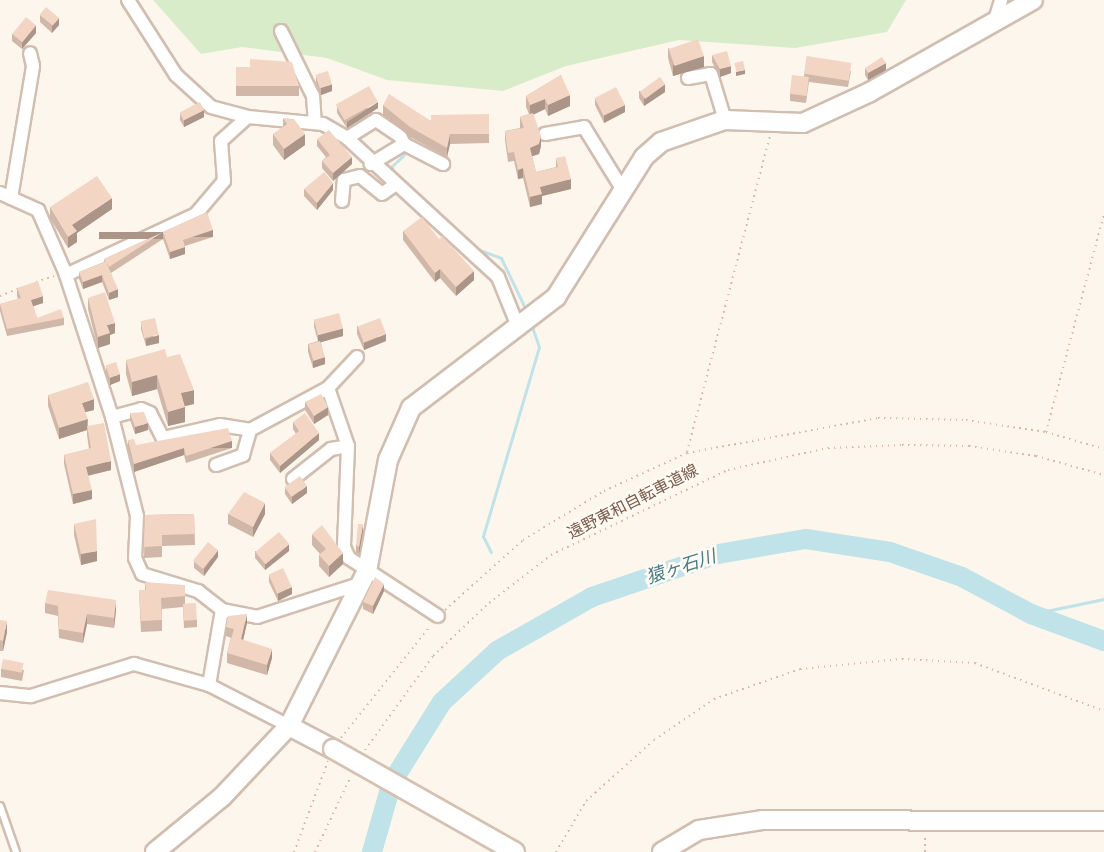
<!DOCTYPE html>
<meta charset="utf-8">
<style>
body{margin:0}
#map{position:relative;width:1104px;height:852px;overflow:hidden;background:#fdf6ec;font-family:"DM Sans","Noto Sans JP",sans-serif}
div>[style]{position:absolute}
.green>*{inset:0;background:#d8ecc9}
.stream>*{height:3px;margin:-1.5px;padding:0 1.5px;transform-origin:1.5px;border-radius:1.5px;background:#bfe3e8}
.river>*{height:20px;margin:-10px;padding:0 10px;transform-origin:10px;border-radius:10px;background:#bfe3e8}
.path>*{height:2px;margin-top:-1px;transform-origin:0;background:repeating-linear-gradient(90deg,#d9b8a5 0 1.5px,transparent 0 6px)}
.roads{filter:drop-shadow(2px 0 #d1beb0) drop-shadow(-2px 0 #d1beb0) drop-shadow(0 2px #d1beb0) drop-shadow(0 -2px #d1beb0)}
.lane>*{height:6px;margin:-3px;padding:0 3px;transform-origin:3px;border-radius:3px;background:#fff}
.street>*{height:12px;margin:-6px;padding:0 6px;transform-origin:6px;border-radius:6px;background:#fff}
.secondary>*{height:18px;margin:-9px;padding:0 9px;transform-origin:9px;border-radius:9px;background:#fff}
.bridges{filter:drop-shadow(2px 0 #d6c0b0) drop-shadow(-2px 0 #d6c0b0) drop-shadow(0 2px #d6c0b0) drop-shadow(0 -2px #d6c0b0)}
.secondary-bridge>*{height:18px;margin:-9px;padding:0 9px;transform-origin:9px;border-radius:9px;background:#fff}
.wall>*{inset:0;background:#d1b7a8}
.shaded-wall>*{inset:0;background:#aa9588;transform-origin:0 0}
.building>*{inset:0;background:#f3d5c3;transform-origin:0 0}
span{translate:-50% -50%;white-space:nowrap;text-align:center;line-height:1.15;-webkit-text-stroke:5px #fffaf3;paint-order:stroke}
.street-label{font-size:16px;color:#7a5c4d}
.water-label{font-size:18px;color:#437c86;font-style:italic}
</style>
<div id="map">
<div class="green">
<i style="clip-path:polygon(153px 0,906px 0,887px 32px,795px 48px,679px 40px,566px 66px,503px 91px,387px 80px,327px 58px,242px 47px,201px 54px)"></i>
</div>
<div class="stream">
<i style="left:394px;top:175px;width:9px;rotate:-103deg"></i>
<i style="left:392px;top:166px;width:16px;rotate:-43deg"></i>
<i style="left:474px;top:248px;width:29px;rotate:20deg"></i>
<i style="left:501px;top:258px;width:60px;rotate:64.3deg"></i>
<i style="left:491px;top:552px;width:18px;rotate:-117deg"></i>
<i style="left:483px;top:536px;width:197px;rotate:-73.5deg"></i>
<i style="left:539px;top:347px;width:24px;rotate:-109deg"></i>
<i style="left:1031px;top:614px;width:75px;rotate:-11.6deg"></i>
</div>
<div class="river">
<i style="left:372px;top:852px;width:73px;rotate:-74.1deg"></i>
<i style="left:392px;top:782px;width:94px;rotate:-58deg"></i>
<i style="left:442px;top:702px;width:75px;rotate:-42.8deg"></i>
<i style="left:497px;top:651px;width:109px;rotate:-29.6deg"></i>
<i style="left:592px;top:597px;width:133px;rotate:-18.8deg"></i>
<i style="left:718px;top:554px;width:89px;rotate:-9.7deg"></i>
<i style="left:806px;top:539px;width:85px;rotate:8.8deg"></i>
<i style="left:890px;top:552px;width:76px;rotate:19.1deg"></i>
<i style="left:962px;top:577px;width:78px;rotate:28.2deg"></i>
<i style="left:1031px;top:614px;width:78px;rotate:20.3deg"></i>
</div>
<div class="path">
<i style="left:36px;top:282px;width:19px;rotate:-18deg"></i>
<i style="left:0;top:296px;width:22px;rotate:-22deg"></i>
<i style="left:1046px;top:432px;width:226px;rotate:-75.1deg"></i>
<i style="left:687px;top:452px;width:327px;rotate:-75.3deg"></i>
<i style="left:445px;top:610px;width:105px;rotate:-41.9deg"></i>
<i style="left:523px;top:540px;width:95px;rotate:-31.2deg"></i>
<i style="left:604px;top:491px;width:91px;rotate:-24.6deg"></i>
<i style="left:687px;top:453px;width:194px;rotate:-10.4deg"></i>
<i style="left:878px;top:418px;width:88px;rotate:1.3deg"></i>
<i style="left:966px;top:420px;width:81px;rotate:8.5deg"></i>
<i style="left:1046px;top:432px;width:60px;rotate:16.3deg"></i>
<i style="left:341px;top:738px;width:144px;rotate:-51.5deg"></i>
<i style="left:365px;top:750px;width:116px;rotate:-54.1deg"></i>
<i style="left:433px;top:656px;width:77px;rotate:-43.4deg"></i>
<i style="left:489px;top:603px;width:78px;rotate:-37.7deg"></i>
<i style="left:551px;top:555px;width:196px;rotate:-25.7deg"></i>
<i style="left:728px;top:470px;width:102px;rotate:-12.4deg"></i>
<i style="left:828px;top:448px;width:74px;rotate:-2.3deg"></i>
<i style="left:902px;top:445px;width:67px;rotate:0.9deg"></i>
<i style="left:969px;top:446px;width:68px;rotate:8.5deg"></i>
<i style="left:1036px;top:456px;width:71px;rotate:15.6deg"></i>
<i style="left:294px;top:852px;width:97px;rotate:-69.5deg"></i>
<i style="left:315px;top:852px;width:84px;rotate:-64.7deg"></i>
<i style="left:556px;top:852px;width:59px;rotate:-59.5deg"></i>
<i style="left:586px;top:801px;width:91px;rotate:-41.9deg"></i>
<i style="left:654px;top:740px;width:73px;rotate:-34.3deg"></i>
<i style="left:714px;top:699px;width:91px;rotate:-19.2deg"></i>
<i style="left:800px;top:669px;width:102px;rotate:-5.6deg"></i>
<i style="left:902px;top:659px;width:73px;rotate:3.1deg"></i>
<i style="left:975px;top:663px;width:138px;rotate:20.4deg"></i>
<i style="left:925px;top:852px;width:17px;rotate:-90deg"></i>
</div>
<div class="roads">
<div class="lane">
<i style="left:0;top:806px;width:49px;rotate:70.8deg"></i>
</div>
<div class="street">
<i style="left:128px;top:0;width:89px;rotate:57.4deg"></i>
<i style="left:176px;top:75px;width:47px;rotate:42.4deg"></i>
<i style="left:211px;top:107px;width:38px;rotate:15deg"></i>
<i style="left:248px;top:117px;width:75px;rotate:5.3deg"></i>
<i style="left:323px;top:124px;width:28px;rotate:30deg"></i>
<i style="left:347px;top:138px;width:205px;rotate:42.6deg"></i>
<i style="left:498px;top:277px;width:56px;rotate:68deg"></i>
<i style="left:995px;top:20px;width:21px;rotate:-73deg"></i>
<i style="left:281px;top:31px;width:72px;rotate:63.8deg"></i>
<i style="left:313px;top:96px;width:27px;rotate:86deg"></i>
<i style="left:688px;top:78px;width:23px;rotate:-10deg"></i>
<i style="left:711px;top:74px;width:48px;rotate:73.1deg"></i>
<i style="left:545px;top:134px;width:40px;rotate:-10deg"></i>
<i style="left:584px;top:127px;width:70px;rotate:58.3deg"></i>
<i style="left:347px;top:138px;width:34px;rotate:-32deg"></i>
<i style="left:376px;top:120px;width:29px;rotate:34deg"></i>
<i style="left:400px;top:136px;width:9px;rotate:63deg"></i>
<i style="left:404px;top:144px;width:39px;rotate:149deg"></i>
<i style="left:404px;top:144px;width:44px;rotate:27.1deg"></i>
<i style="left:0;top:193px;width:42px;rotate:24.1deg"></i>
<i style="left:38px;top:210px;width:68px;rotate:66.5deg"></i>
<i style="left:65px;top:272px;width:152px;rotate:72deg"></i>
<i style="left:112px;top:417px;width:102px;rotate:75.8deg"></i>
<i style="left:137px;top:516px;width:42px;rotate:92.7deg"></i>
<i style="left:135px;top:558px;width:17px;rotate:66deg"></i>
<i style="left:142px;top:574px;width:59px;rotate:16.9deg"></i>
<i style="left:198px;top:591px;width:31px;rotate:38deg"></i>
<i style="left:222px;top:610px;width:36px;rotate:11deg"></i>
<i style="left:257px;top:617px;width:110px;rotate:-17.9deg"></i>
<i style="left:11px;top:198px;width:134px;rotate:-80.5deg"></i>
<i style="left:33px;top:66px;width:13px;rotate:-103deg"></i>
<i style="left:342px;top:201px;width:21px;rotate:-85deg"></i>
<i style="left:344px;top:180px;width:16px;rotate:-14deg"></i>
<i style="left:360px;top:176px;width:28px;rotate:39deg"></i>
<i style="left:382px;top:194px;width:14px;rotate:-36deg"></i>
<i style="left:66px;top:275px;width:144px;rotate:-25.1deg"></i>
<i style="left:196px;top:214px;width:43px;rotate:-49.7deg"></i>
<i style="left:224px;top:181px;width:40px;rotate:-94.3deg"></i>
<i style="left:221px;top:141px;width:36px;rotate:-42deg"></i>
<i style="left:357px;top:357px;width:42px;rotate:133.1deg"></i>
<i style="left:328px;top:388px;width:61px;rotate:71deg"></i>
<i style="left:348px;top:446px;width:101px;rotate:92.3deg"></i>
<i style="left:344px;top:547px;width:12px;rotate:66deg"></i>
<i style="left:349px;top:558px;width:106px;rotate:33.1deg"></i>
<i style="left:112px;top:417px;width:30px;rotate:-15deg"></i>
<i style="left:141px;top:409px;width:10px;rotate:24deg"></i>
<i style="left:150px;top:413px;width:28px;rotate:63deg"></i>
<i style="left:163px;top:438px;width:58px;rotate:-12.8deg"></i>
<i style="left:220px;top:425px;width:30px;rotate:9deg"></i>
<i style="left:216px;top:465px;width:29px;rotate:-20deg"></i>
<i style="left:243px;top:455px;width:26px;rotate:-74deg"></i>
<i style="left:250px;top:430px;width:89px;rotate:-28.3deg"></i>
<i style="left:293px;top:479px;width:48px;rotate:-38.3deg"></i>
<i style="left:331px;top:449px;width:17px;rotate:-10deg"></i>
<i style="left:209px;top:685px;width:76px;rotate:-80.2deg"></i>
<i style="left:0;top:693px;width:31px;rotate:6deg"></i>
<i style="left:31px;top:696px;width:108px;rotate:-17.3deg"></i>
<i style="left:134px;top:664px;width:78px;rotate:15.6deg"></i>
<i style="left:209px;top:685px;width:90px;rotate:27.1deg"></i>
</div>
<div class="secondary">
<i style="left:289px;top:726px;width:50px;rotate:27.6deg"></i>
<i style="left:155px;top:852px;width:87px;rotate:-39.4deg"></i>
<i style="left:222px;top:797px;width:98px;rotate:-46.7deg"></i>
<i style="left:289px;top:726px;width:174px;rotate:-63.3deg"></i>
<i style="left:367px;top:571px;width:113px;rotate:-79.3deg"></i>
<i style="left:388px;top:460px;width:57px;rotate:-66.1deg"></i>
<i style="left:411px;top:408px;width:183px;rotate:-37.4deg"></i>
<i style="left:556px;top:297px;width:165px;rotate:-57.8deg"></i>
<i style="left:644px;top:157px;width:23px;rotate:-41deg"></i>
<i style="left:661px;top:142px;width:68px;rotate:-19deg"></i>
<i style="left:725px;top:120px;width:78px;rotate:2.2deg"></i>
<i style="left:803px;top:123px;width:74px;rotate:-24.8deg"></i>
<i style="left:870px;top:92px;width:187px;rotate:-29.4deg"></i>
<i style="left:662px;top:852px;width:43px;rotate:-30.7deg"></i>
<i style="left:699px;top:830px;width:65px;rotate:-8.9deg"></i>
<i style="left:763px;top:820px;width:341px;rotate:0.2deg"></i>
</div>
</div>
<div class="bridges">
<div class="secondary-bridge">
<i style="left:333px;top:749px;width:209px;rotate:29.5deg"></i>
</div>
</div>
<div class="wall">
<i style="clip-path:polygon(40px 15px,59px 25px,52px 33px,40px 22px)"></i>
<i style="clip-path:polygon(36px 33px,22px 49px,12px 41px,12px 34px)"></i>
<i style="clip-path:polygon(668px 48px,704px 67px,673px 76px,668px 58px)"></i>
<i style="clip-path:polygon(712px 55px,731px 73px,720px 77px,712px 62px)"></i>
<i style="clip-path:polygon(807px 56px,851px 71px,848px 87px,809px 82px,806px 103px,790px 101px,790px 94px,804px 76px)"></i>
<i style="clip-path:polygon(236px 67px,299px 86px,299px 96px,236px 96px)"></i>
<i style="clip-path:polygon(865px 68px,886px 70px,868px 80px,865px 75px)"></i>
<i style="clip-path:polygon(561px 75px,570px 106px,548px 116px,545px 109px,533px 115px,541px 146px,539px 154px,532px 156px,536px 172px,556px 167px,556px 158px,571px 189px,542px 196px,542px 204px,530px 207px,523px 178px,518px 179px,514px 161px,508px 162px,505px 140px,505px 131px,520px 128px,520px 117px,529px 114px,526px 107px,526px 96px)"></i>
<i style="clip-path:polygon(316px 76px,332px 91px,321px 95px,316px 83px)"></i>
<i style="clip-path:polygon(639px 91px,665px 92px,644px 106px,639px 98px)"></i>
<i style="clip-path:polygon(595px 98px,625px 112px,604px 123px,595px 105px)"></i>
<i style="clip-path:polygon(383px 105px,431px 121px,489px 114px,489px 143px,450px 144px,447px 157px,410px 137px,383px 115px)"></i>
<i style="clip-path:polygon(337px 107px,378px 108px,347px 128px,337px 113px)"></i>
<i style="clip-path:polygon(180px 113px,204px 117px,184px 127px,180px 120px)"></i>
<i style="clip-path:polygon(283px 118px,305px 145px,284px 160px,273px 145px,273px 134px,283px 128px)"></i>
<i style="clip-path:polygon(317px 139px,352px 164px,333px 181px,322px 168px,322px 161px,326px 157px,317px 146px)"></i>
<i style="clip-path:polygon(304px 189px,333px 190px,317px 210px,304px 196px)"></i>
<i style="clip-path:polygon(50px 207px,112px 209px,77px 233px,77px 242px,68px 248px,50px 218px)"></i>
<i style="clip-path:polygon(207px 212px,213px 237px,185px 246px,185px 254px,170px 259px,163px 239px,111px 273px,118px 297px,109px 300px,102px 282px,83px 289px,79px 279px,79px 272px,104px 262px,104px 259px)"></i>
<i style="clip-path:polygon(403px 231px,439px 239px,474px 280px,456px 296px,440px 278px,435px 282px,403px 240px)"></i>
<i style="clip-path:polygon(17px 288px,43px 303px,33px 306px,37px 318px,64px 318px,64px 325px,7px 336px,0 311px,0 304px,18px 299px,17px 296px)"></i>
<i style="clip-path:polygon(88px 298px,115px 333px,110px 335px,110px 344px,98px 348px,88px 309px)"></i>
<i style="clip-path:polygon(314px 320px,343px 336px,321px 342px,325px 364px,313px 368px,308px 352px,308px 344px,318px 341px,314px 327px)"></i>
<i style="clip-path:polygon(141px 322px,159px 343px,146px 346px,141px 329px)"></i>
<i style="clip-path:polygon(357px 326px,386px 341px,364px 350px,357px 334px)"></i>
<i style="clip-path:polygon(167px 357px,194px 404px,185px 406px,185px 422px,168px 426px,157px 389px,132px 396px,126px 374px,126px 360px)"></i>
<i style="clip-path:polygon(106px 366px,120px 381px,110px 385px,106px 373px)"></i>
<i style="clip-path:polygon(48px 395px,94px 410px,85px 412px,88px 426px,111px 470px,88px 476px,92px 499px,73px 504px,64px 464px,64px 455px,89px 449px,87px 435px,87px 430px,59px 439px,48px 406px)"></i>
<i style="clip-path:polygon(305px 402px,328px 415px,314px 424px,305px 410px)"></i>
<i style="clip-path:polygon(130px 413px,148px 430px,135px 434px,130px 420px)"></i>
<i style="clip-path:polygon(293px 422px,319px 440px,280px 473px,270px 460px,270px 453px,296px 434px,293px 429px)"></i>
<i style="clip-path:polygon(128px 440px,136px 445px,232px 448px,186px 463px,184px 455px,134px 472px,128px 447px)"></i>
<i style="clip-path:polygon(285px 487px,307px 493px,292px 504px,285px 494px)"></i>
<i style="clip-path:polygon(194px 514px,195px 545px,162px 546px,162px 557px,144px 558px,145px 515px)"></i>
<i style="clip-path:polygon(228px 514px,265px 514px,253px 537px,228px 524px)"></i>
<i style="clip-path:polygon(74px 524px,97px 561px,81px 565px,74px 535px)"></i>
<i style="clip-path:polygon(363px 532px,359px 554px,356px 553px,356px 545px)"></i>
<i style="clip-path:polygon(312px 534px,343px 564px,329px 577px,319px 566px,319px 555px,320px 554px,312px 545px)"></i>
<i style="clip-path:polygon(255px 551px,289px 551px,265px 570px,255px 558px)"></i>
<i style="clip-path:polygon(218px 557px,204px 576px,194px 568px,194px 561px)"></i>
<i style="clip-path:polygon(269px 575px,292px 594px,278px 601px,269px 582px)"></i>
<i style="clip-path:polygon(145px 582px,185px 596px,185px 604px,197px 620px,197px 627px,184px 628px,183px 607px,162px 609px,162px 631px,141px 632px,139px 590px,145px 590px)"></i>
<i style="clip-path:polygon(384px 591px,373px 614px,363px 609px,363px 602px)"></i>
<i style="clip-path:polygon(45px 603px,116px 610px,114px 628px,87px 624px,83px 643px,59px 638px,58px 616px,45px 613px)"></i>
<i style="clip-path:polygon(0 620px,7px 632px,3px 651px,0 651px)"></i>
<i style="clip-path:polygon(247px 623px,243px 640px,272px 658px,267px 675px,227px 663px,227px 653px,231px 638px,226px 636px,226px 627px)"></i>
<i style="clip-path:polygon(1px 669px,24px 670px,22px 681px,1px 677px)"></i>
</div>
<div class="shaded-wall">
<i style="clip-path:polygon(59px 18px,59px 25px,52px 33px,52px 26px)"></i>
<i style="clip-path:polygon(36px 25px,36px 33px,22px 49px,22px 42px)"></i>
<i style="clip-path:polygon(704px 56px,704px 67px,673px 76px,673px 65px)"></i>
<i style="clip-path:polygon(886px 63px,886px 70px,868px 80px,868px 73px)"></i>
<i style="clip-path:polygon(731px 66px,731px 73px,720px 77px,720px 69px)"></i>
<i style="clip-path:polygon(745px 70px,745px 74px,736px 76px,736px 72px)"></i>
<i style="clip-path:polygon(332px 84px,332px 91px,321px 95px,321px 88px)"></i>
<i style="clip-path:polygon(665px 84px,665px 92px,644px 106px,644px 98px)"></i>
<i style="clip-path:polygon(570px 95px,570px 106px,548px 116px,548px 105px)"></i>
<i style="clip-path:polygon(545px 99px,545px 109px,530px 116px,530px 105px)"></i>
<i style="clip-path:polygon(378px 102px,378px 108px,347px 128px,347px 122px)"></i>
<i style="clip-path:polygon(625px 105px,625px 112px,604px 123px,604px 115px)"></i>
<i style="clip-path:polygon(204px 110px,204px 117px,184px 127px,184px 120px)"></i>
<i style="clip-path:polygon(305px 134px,305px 145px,284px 160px,284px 149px)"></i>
<i style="clip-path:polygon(450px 134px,450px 144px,447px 157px,447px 148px)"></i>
<i style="clip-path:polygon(541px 136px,541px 146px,539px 154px,530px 157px,530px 148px)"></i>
<i style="clip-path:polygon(352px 157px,352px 164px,333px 181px,333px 173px)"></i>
<i style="clip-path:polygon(523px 168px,523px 178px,518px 179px,518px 170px)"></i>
<i style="clip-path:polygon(571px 179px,571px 189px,542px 196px,542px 204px,530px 207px,530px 197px,540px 187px)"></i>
<i style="clip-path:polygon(333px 183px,333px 190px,317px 210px,317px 203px)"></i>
<i style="clip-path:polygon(112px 198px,112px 209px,77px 233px,77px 242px,68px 248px,68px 237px,72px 225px)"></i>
<i style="left:213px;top:230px;width:7px;height:32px;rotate:90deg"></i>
<i style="left:163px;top:232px;width:7px;height:64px;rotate:90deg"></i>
<i style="clip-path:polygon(185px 247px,185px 254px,170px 259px,170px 252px)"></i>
<i style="clip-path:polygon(440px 269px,440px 278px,435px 282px,435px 273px)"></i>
<i style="clip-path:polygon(474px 271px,474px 280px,456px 296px,456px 287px)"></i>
<i style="clip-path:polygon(102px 275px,102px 282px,83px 289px,83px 282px)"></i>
<i style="clip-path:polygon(118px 289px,118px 297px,109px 300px,109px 293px)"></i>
<i style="clip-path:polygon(43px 296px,43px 303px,31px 307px,31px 300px)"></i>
<i style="clip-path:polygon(115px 323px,115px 333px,110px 335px,110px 344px,98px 348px,98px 337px,107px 325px)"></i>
<i style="clip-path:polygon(343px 328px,343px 336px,318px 343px,318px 335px)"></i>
<i style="clip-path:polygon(386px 334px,386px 341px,364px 350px,364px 343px)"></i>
<i style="clip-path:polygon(159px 335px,159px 343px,146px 346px,146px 339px)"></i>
<i style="clip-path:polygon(325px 357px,325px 364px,313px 368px,313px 361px)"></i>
<i style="clip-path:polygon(120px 374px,120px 381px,110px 385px,110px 378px)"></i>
<i style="clip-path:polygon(157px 375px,157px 389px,132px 396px,132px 382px)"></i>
<i style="clip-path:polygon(194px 390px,194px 404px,181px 407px,181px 393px)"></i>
<i style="clip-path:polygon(94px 399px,94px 410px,82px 413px,82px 403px)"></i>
<i style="clip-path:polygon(185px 407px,185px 422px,168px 426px,168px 412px)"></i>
<i style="clip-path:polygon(328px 407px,328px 415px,314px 424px,314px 416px)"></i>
<i style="clip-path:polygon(88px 419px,87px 430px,87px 426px,87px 430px,59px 439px,59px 428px)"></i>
<i style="clip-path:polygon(148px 423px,148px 430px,135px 434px,135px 427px)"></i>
<i style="clip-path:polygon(319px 433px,319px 440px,280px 473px,280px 466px)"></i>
<i style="left:232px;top:441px;width:7px;height:48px;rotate:90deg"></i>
<i style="clip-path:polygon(184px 448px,184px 455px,134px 472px,134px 464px)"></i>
<i style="clip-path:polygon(111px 461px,111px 470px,86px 476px,86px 467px)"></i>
<i style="clip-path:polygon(307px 486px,307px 493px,292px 504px,292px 497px)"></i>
<i style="clip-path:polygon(92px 490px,92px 499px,73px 504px,73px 494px)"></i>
<i style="clip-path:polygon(265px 503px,265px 514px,253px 537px,253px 527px)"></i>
<i style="clip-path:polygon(363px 524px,363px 532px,359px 554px,359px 547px)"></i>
<i style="clip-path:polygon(289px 544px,289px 551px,265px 570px,265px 563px)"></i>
<i style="clip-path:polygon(218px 550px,218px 557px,204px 576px,204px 569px)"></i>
<i style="clip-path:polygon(97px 551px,97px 561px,81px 565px,81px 554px)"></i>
<i style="clip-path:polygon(343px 553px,343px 564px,329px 577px,329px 566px)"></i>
<i style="clip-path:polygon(384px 584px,384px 591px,373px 614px,373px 606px)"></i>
<i style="clip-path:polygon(292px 587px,292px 594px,278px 601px,278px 593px)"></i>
<i style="clip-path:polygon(116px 600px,116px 610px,114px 628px,114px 618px)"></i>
<i style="clip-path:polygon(87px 614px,87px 624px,83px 643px,83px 633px)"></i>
<i style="clip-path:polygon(247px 614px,247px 623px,241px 649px,241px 639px)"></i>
<i style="clip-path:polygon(7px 621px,7px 632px,3px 651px,3px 641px)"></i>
<i style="clip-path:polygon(272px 649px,272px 658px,267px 675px,267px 665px)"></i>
</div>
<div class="building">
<i style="left:46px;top:7px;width:17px;height:10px;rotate:40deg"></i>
<i style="left:26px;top:17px;width:13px;height:22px;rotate:39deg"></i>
<i style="left:698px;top:39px;width:18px;height:31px;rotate:71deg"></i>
<i style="clip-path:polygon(727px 51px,731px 66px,720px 69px,712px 55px)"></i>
<i style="left:807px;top:56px;width:45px;height:18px;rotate:9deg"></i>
<i style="clip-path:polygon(882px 57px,886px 63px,868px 73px,865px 68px)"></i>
<i style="clip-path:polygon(250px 59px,292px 62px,299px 86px,236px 86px,236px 67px,250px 67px)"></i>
<i style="left:743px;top:61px;width:9px;height:9px;rotate:77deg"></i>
<i style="left:328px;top:71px;width:14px;height:13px;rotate:73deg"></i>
<i style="clip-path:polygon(561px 75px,570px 95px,548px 105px,545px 99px,530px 105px,526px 96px)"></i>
<i style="left:792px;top:75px;width:17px;height:19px;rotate:7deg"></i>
<i style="left:660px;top:77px;width:9px;height:25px;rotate:54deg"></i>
<i style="left:369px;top:86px;width:18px;height:38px;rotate:61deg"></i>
<i style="left:616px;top:87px;width:20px;height:24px;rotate:63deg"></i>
<i style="clip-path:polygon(389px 94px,431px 121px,431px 115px,489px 114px,489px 134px,450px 134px,447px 148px,410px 127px,383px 105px)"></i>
<i style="left:200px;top:102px;width:9px;height:23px;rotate:63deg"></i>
<i style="clip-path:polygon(533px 113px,541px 136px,539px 144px,530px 148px,536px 172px,558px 167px,556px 158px,565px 156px,571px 179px,540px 187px,542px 194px,530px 197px,523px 168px,518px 170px,514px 152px,508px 153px,505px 131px,524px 128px,520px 117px)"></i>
<i style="clip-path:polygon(283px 118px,294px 119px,305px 134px,284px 149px,273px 134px,287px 124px)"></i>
<i style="clip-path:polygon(329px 130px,352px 157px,333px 173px,322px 161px,330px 155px,317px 139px)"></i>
<i style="clip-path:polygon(324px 172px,333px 183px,317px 203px,304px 189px)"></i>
<i style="clip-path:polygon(97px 176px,112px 198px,72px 225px,77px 231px,68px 237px,50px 207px)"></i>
<i style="clip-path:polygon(207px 212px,213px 230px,183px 240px,185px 247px,170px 252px,163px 232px,109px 267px,106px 262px,118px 289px,109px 293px,102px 275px,83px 282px,79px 272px,105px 262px,104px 259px)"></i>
<i style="clip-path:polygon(422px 217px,439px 239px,442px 236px,474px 271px,456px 287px,440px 269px,435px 273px,403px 231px)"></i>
<i style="clip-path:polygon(38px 281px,43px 296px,31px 300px,37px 318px,61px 309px,64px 318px,7px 329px,0 304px,21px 298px,17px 288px)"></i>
<i style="clip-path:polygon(105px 292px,115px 323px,107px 325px,110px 333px,98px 337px,88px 298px)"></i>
<i style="left:339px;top:313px;width:16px;height:26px;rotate:75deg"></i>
<i style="left:155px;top:318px;width:17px;height:15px;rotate:77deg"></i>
<i style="left:380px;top:318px;width:17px;height:24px;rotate:69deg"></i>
<i style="left:320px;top:341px;width:17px;height:12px;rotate:73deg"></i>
<i style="clip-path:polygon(165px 349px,167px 357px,180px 354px,194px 390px,181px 393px,185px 407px,168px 412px,157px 375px,132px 382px,126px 360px)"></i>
<i style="left:116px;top:362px;width:13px;height:11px;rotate:72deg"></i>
<i style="clip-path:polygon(88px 382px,94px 399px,82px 403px,88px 419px,59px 428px,48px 395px)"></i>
<i style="clip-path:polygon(321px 394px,328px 407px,314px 416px,305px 402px)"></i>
<i style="clip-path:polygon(144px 412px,148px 423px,135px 427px,130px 413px)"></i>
<i style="clip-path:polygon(305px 413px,319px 433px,280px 466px,270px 453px,299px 431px,293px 422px)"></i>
<i style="clip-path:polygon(104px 423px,111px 461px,86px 467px,92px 490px,73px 494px,64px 455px,91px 448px,87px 426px)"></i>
<i style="clip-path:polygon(228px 428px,232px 441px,186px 456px,184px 448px,134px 464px,128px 440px,134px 439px,136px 445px)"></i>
<i style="left:300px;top:476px;width:12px;height:19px;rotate:55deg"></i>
<i style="clip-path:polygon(244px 492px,265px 503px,253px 527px,228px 514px)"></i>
<i style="clip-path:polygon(194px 514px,195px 534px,162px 535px,162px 546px,144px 547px,145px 515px)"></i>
<i style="clip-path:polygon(96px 519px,97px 551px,81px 554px,74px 524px)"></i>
<i style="clip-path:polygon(358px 524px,363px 524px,359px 547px,356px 545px)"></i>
<i style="clip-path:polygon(322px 525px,343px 553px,329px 566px,319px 555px,326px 549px,312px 534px)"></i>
<i style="left:279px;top:532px;width:16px;height:31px;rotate:50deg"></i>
<i style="left:208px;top:542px;width:13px;height:24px;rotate:39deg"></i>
<i style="left:283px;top:568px;width:21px;height:16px;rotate:65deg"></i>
<i style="clip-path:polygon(375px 577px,384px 584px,373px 606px,363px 602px)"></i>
<i style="clip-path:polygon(145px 582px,185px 585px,185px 596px,161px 598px,162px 620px,141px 621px,139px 590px,146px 590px)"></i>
<i style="clip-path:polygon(48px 590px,116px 600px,114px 618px,87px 614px,83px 633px,59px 629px,58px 606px,45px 603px)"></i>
<i style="left:196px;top:603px;width:17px;height:13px;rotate:87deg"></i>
<i style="clip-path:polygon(247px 614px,241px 639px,272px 649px,267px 665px,227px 653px,234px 629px,226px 627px,228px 616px)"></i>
<i style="clip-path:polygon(0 620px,7px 621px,3px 641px,0 640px)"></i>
<i style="left:3px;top:659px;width:21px;height:10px;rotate:11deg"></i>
</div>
<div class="street-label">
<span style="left:633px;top:502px;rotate:-27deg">遠野東和自転車道線</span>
</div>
<div class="water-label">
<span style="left:681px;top:567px;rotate:-18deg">猿ヶ石川</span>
</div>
</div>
